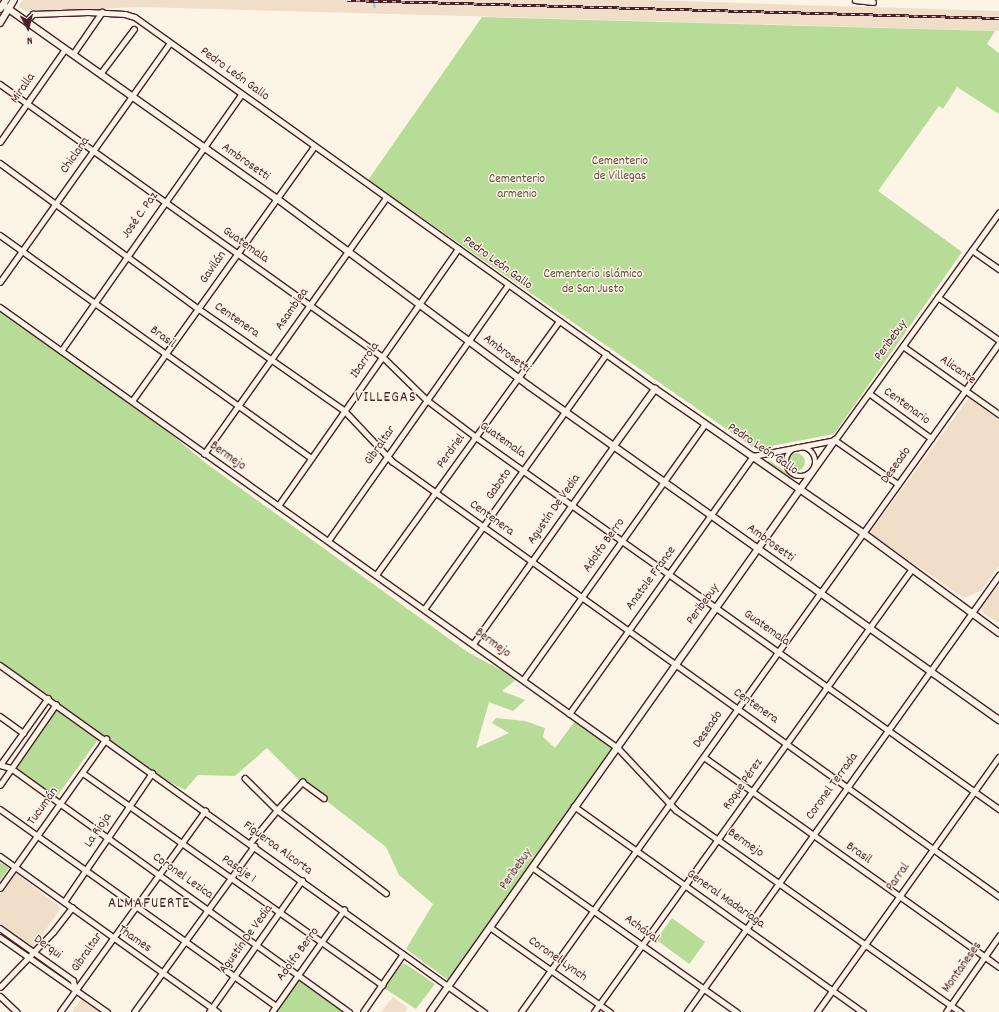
<!DOCTYPE html>
<meta charset="utf-8">
<style>
body{margin:0}
#map{position:relative;width:999px;height:1012px;overflow:hidden;background:#fcf5e5;font-family:Dekko,sans-serif}
div>[style]{position:absolute}
.built>*{inset:0;background:#f1dec9}
.green>*{inset:0;background:#b6dc97;transform-origin:0 0}
.round{border-radius:50%}
.stream>*{height:1.5px;margin:-0.75px;padding:0 0.75px;transform-origin:0.75px;border-radius:0.75px;background:#80cedd}
.roads{filter:drop-shadow(1px 0 #4a1f2b) drop-shadow(-1px 0 #4a1f2b) drop-shadow(0 1px #4a1f2b) drop-shadow(0 -1px #4a1f2b)}
.street>*{height:4.5px;margin:-2.25px;padding:0 2.25px;transform-origin:2.25px;border-radius:2.25px;background:#fcf5e5}
.street>.ring{margin:-2.25px;padding:0;box-sizing:content-box;background:none;border:4.5px solid #fcf5e5;border-radius:50%}
.secondary>*{height:6px;margin:-3px;padding:0 3px;transform-origin:3px;border-radius:3px;background:#fcf5e5}
.rail>*{height:3px;margin-top:-1.5px;transform-origin:0;background:repeating-linear-gradient(90deg,#fcf5e5 0 4.5px,#4a1f2b 0 9px);box-sizing:border-box;border-block:1px solid #4a1f2b}
span{translate:-50% -50%;white-space:nowrap;text-align:center;line-height:1.15;-webkit-text-stroke:3px #fcf5e5;paint-order:stroke}
.street-label{font-size:13px;color:#4a1f2b}
.park-label{font-size:13px;color:#654e46}
.quarter-label{font-size:15px;color:#4a1f2b;letter-spacing:1px}
.north{position:absolute;left:8px;top:8px;width:40px;height:40px;-webkit-text-stroke:3px #fcf5e5;paint-order:stroke;rotate:173deg;font-size:11px;font-weight:700;line-height:16px;text-align:center;color:#4a1f2b}
.north::after{content:'';display:block;margin:auto;width:14px;height:18px;background:#4a1f2b;clip-path:polygon(50% 0,100% 100%,50% 72%,0 100%)}
</style>
<div id="map">
<div class="built">
<i style="clip-path:polygon(23px 0,645px 0,999px 11px,999px 31px,141px 7px,28px 12px,18px 7px)"></i>
<i style="clip-path:polygon(969px 398px,999px 420px,999px 566px,981px 591px,964px 598px,872px 535px,871px 531px)"></i>
<i style="clip-path:polygon(999px 584px,999px 623px,983px 613px,982px 607px)"></i>
<i style="clip-path:polygon(16px 873px,61px 908px,33px 948px,0 923px,0 894px)"></i>
<i style="clip-path:polygon(393px 997px,408px 1008px,405px 1012px,381px 1012px)"></i>
<i style="clip-path:polygon(81px 999px,100px 1012px,72px 1012px)"></i>
</div>
<div class="green">
<i style="clip-path:polygon(482px 17px,995px 31px,987px 44px,999px 53px,999px 114px,957px 87px,943px 109px,939px 106px,878px 191px,962px 252px,834px 434px,755px 449px,368px 180px)"></i>
<i style="clip-path:polygon(0 311px,167px 431px,207px 464px,466px 651px,517px 679px,502px 691px,525px 700px,513px 711px,489px 702px,476px 748px,509px 733px,492px 723px,496px 718px,525px 721px,545px 728px,543px 737px,555px 748px,575px 721px,613px 749px,448px 980px,406px 949px,433px 904px,399px 875px,386px 847px,298px 779px,267px 748px,235px 776px,198px 775px,185px 790px,152px 773px,0 665px)"></i>
<i class="round" style="left:787px;top:453px;width:18px;height:18px"></i>
<i style="clip-path:polygon(769px 460px,794px 478px,794px 479px,768px 463px)"></i>
<i style="left:57px;top:706px;width:53px;height:77px;rotate:36deg"></i>
<i style="clip-path:polygon(0 862px,9px 868px,0 881px)"></i>
<i style="left:672px;top:918px;width:41px;height:27px;rotate:36deg"></i>
<i style="clip-path:polygon(402px 964px,406px 964px,435px 984px,416px 1009px,384px 988px)"></i>
<i style="clip-path:polygon(302px 979px,343px 1012px,276px 1012px,299px 980px)"></i>
</div>
<div class="stream">
<i style="left:374px;top:0;width:7px;rotate:82deg"></i>
</div>
<div class="roads">
<div class="street">
<i style="left:855px;top:0;width:18px;rotate:6deg"></i>
<i style="left:26px;top:21px;width:10px;rotate:-45deg"></i>
<i style="left:33px;top:14px;width:55px;rotate:-2.1deg"></i>
<i style="left:88px;top:12px;width:37px;rotate:3deg"></i>
<i style="left:125px;top:14px;width:10px;rotate:17deg"></i>
<i style="left:135px;top:17px;width:639px;rotate:35.58deg"></i>
<i style="left:73px;top:54px;width:51px;rotate:-55.4deg"></i>
<i style="left:100px;top:74px;width:56px;rotate:-52.9deg"></i>
<i style="left:0;top:84px;width:469px;rotate:35.5deg"></i>
<i style="left:382px;top:356px;width:63px;rotate:44.4deg"></i>
<i style="left:427px;top:400px;width:61px;rotate:37.1deg"></i>
<i style="left:476px;top:437px;width:642px;rotate:35.42deg"></i>
<i style="left:0;top:142px;width:113px;rotate:-55deg"></i>
<i style="left:0;top:163px;width:247px;rotate:36.3deg"></i>
<i style="left:199px;top:309px;width:178px;rotate:34.9deg"></i>
<i style="left:345px;top:411px;width:69px;rotate:46.8deg"></i>
<i style="left:392px;top:461px;width:747px;rotate:35.63deg"></i>
<i style="left:0;top:235px;width:383px;rotate:35.6deg"></i>
<i style="left:972px;top:250px;width:33px;rotate:35deg"></i>
<i style="left:0;top:282px;width:293px;rotate:-54.6deg"></i>
<i style="left:938px;top:297px;width:75px;rotate:35.2deg"></i>
<i style="left:0;top:307px;width:759px;rotate:35.51deg"></i>
<i style="left:618px;top:748px;width:85px;rotate:46.9deg"></i>
<i style="left:676px;top:810px;width:349px;rotate:35.4deg"></i>
<i style="left:903px;top:346px;width:118px;rotate:35.3deg"></i>
<i style="left:61px;top:351px;width:313px;rotate:-54.9deg"></i>
<i style="left:869px;top:393px;width:77px;rotate:36deg"></i>
<i style="left:132px;top:401px;width:312px;rotate:-54.4deg"></i>
<i style="left:835px;top:440px;width:280px;rotate:-54.2deg"></i>
<i style="left:835px;top:440px;width:77px;rotate:34.9deg"></i>
<i class="ring" style="left:786px;top:447px;width:25.5px;height:25.5px"></i>
<i style="left:204px;top:454px;width:314px;rotate:-54.6deg"></i>
<i style="left:278px;top:506px;width:314px;rotate:-55deg"></i>
<i style="left:328px;top:541px;width:313px;rotate:-54.9deg"></i>
<i style="left:376px;top:575px;width:313px;rotate:-54.2deg"></i>
<i style="left:425px;top:608px;width:312px;rotate:-54.5deg"></i>
<i style="left:473px;top:644px;width:242px;rotate:-54.6deg"></i>
<i style="left:0;top:665px;width:596px;rotate:35.64deg"></i>
<i style="left:523px;top:680px;width:314px;rotate:-54.6deg"></i>
<i style="left:569px;top:714px;width:317px;rotate:-54.5deg"></i>
<i style="left:753px;top:456px;width:84px;rotate:-11deg"></i>
<i style="left:0;top:716px;width:29px;rotate:36deg"></i>
<i style="left:704px;top:757px;width:362px;rotate:35.4deg"></i>
<i style="left:0;top:765px;width:11px;rotate:15deg"></i>
<i style="left:11px;top:768px;width:417px;rotate:35.8deg"></i>
<i style="left:0;top:765px;width:82px;rotate:-54.4deg"></i>
<i style="left:83px;top:773px;width:367px;rotate:35.3deg"></i>
<i style="left:245px;top:778px;width:45px;rotate:45deg"></i>
<i style="left:277px;top:810px;width:38px;rotate:-48deg"></i>
<i style="left:302px;top:782px;width:27px;rotate:36deg"></i>
<i style="left:0;top:785px;width:98px;rotate:-55.3deg"></i>
<i style="left:574px;top:806px;width:355px;rotate:35.5deg"></i>
<i style="left:0;top:809px;width:339px;rotate:35.5deg"></i>
<i style="left:250px;top:843px;width:43px;rotate:-50.7deg"></i>
<i style="left:277px;top:810px;width:137px;rotate:37.3deg"></i>
<i style="left:0;top:856px;width:268px;rotate:35.6deg"></i>
<i style="left:532px;top:867px;width:251px;rotate:35.3deg"></i>
<i style="left:0;top:888px;width:183px;rotate:-54.6deg"></i>
<i style="left:64px;top:902px;width:156px;rotate:-55.7deg"></i>
<i style="left:490px;top:927px;width:147px;rotate:35.3deg"></i>
<i style="left:0;top:928px;width:90px;rotate:35.5deg"></i>
<i style="left:73px;top:980px;width:10px;rotate:73deg"></i>
<i style="left:0;top:937px;width:131px;rotate:35deg"></i>
<i style="left:0;top:987px;width:76px;rotate:-46.1deg"></i>
<i style="left:53px;top:932px;width:31px;rotate:-52deg"></i>
<i style="left:0;top:996px;width:23px;rotate:43deg"></i>
<i style="left:60px;top:1012px;width:248px;rotate:-54.2deg"></i>
<i style="left:134px;top:1012px;width:205px;rotate:-54.1deg"></i>
<i style="left:209px;top:1012px;width:161px;rotate:-54.8deg"></i>
<i style="left:272px;top:1012px;width:125px;rotate:-54.8deg"></i>
<i style="left:363px;top:1012px;width:70px;rotate:-55.4deg"></i>
<i style="left:521px;top:1012px;width:822px;rotate:-54.45deg"></i>
<i style="left:594px;top:1012px;width:544px;rotate:-54.35deg"></i>
<i style="left:687px;top:1012px;width:537px;rotate:-54.47deg"></i>
<i style="left:817px;top:1012px;width:313px;rotate:-54.5deg"></i>
<i style="left:946px;top:1012px;width:93px;rotate:-55.1deg"></i>
</div>
<div class="secondary">
<i style="left:3px;top:5px;width:334px;rotate:35.3deg"></i>
<i style="left:276px;top:198px;width:315px;rotate:36.6deg"></i>
<i style="left:529px;top:386px;width:577px;rotate:35.4deg"></i>
<i style="left:0;top:9px;width:11px;rotate:-56deg"></i>
<i style="left:0;top:23px;width:27px;rotate:-59deg"></i>
<i style="left:613px;top:447px;width:72px;rotate:-54.1deg"></i>
<i style="left:655px;top:389px;width:253px;rotate:34.7deg"></i>
<i style="left:863px;top:533px;width:169px;rotate:36.3deg"></i>
<i style="left:430px;top:1012px;width:701px;rotate:-54.7deg"></i>
</div>
</div>
<div class="rail">
<i style="left:347px;top:0;width:652px;rotate:1.58deg"></i>
</div>
<div class="street-label">
<span style="left:234px;top:75px;rotate:36deg">Pedro León Gallo</span>
<span style="left:24px;top:89px;rotate:-55deg">Miralla</span>
<span style="left:76px;top:156px;rotate:-55deg">Chiclana</span>
<span style="left:245px;top:163px;rotate:35deg">Ambrosetti</span>
<span style="left:141px;top:216px;rotate:-55deg">José C. Paz</span>
<span style="left:245px;top:246px;rotate:35deg">Guatemala</span>
<span style="left:497px;top:264px;rotate:36deg">Pedro León Gallo</span>
<span style="left:214px;top:268px;rotate:-55deg">Gavilán</span>
<span style="left:293px;top:310px;rotate:-55deg">Asamblea</span>
<span style="left:236px;top:321px;rotate:35deg">Centenera</span>
<span style="left:162px;top:338px;rotate:36deg">Brasil</span>
<span style="left:892px;top:341px;rotate:-54deg">Peribebuy</span>
<span style="left:506px;top:355px;rotate:37deg">Ambrosetti</span>
<span style="left:366px;top:361px;rotate:-55deg">Ibarrola</span>
<span style="left:957px;top:371px;rotate:35deg">Alicante</span>
<span style="left:906px;top:407px;rotate:36deg">Centenario</span>
<span style="left:502px;top:441px;rotate:35deg">Guatemala</span>
<span style="left:381px;top:446px;rotate:-55deg">Gibraltar</span>
<span style="left:762px;top:450px;rotate:34deg">Pedro León Gallo</span>
<span style="left:452px;top:452px;rotate:-54deg">Perdriel</span>
<span style="left:227px;top:457px;rotate:35deg">Bermejo</span>
<span style="left:897px;top:466px;rotate:-54deg">Deseado</span>
<span style="left:500px;top:485px;rotate:-55deg">Gaboto</span>
<span style="left:555px;top:510px;rotate:-55deg">Agustín De Vedia</span>
<span style="left:491px;top:519px;rotate:36deg">Centenera</span>
<span style="left:770px;top:544px;rotate:36deg">Ambrosetti</span>
<span style="left:605px;top:546px;rotate:-55deg">Adolfo Berro</span>
<span style="left:652px;top:579px;rotate:-54deg">Anatole France</span>
<span style="left:704px;top:605px;rotate:-54deg">Peribebuy</span>
<span style="left:766px;top:629px;rotate:35deg">Guatemala</span>
<span style="left:492px;top:644px;rotate:36deg">Bermejo</span>
<span style="left:755px;top:707px;rotate:35deg">Centenera</span>
<span style="left:709px;top:730px;rotate:-55deg">Deseado</span>
<span style="left:744px;top:785px;rotate:-55deg">Roque Pérez</span>
<span style="left:833px;top:787px;rotate:-54deg">Coronel Terrada</span>
<span style="left:44px;top:807px;rotate:-54deg">Tucumán</span>
<span style="left:99px;top:831px;rotate:-56deg">La Rioja</span>
<span style="left:745px;top:844px;rotate:35deg">Bermejo</span>
<span style="left:277px;top:849px;rotate:36deg">Figueroa Alcorta</span>
<span style="left:858px;top:854px;rotate:35deg">Brasil</span>
<span style="left:238px;top:870px;rotate:35deg">Pasaje 1</span>
<span style="left:517px;top:870px;rotate:-55deg">Peribebuy</span>
<span style="left:182px;top:877px;rotate:35deg">Coronel Lezica</span>
<span style="left:899px;top:878px;rotate:-55deg">Parral</span>
<span style="left:725px;top:900px;rotate:35deg">General Madariaga</span>
<span style="left:641px;top:930px;rotate:36deg">Achával</span>
<span style="left:134px;top:940px;rotate:35deg">Thames</span>
<span style="left:247px;top:940px;rotate:-54deg">Agustín De Vedia</span>
<span style="left:47px;top:948px;rotate:36deg">Derqui</span>
<span style="left:88px;top:953px;rotate:-55deg">Gibraltar</span>
<span style="left:299px;top:955px;rotate:-54deg">Adolfo Berro</span>
<span style="left:557px;top:960px;rotate:35deg">Coronel Lynch</span>
<span style="left:963px;top:968px;rotate:-55deg">Montañeses</span>
</div>
<div class="park-label">
<span style="left:620px;top:170px">Cementerio<br>de Villegas</span>
<span style="left:517px;top:188px">Cementerio<br>armenio</span>
<span style="left:593px;top:283px">Cementerio islámico<br>de San Justo</span>
</div>
<div class="quarter-label">
<span style="left:386px;top:399px">VILLEGAS</span>
<span style="left:149px;top:905px">ALMAFUERTE</span>
</div>
<div class="north">N</div>
</div>
